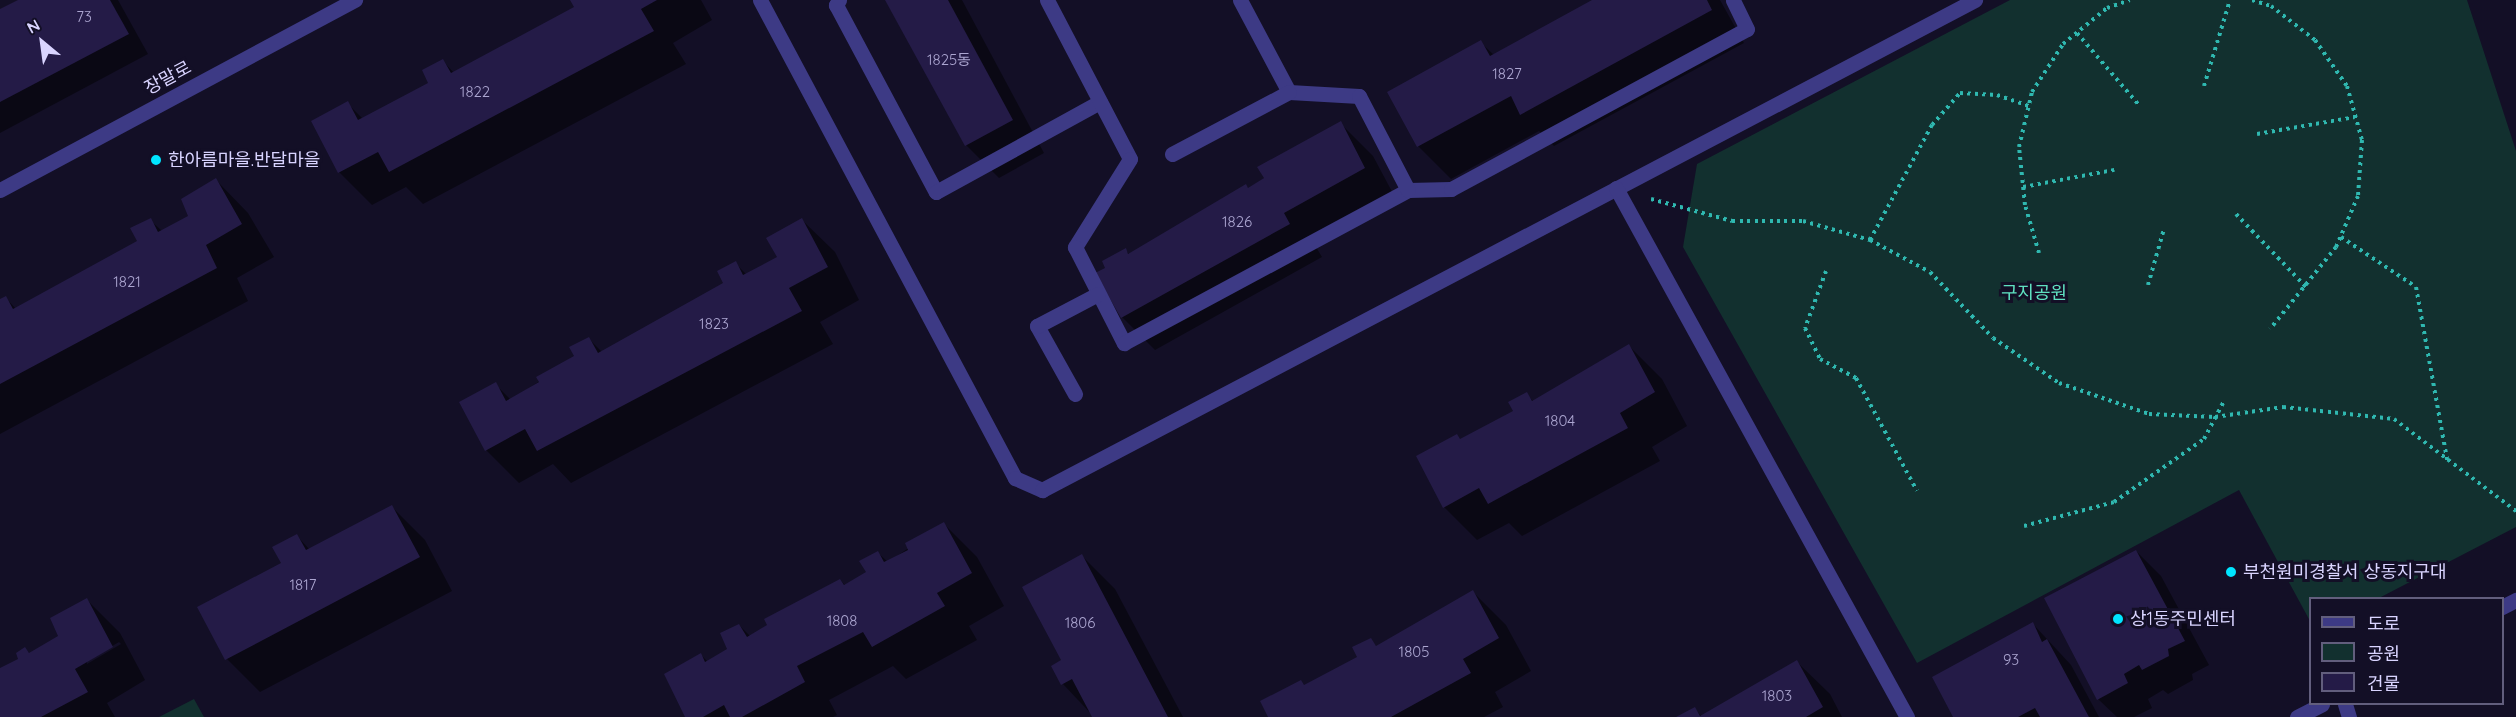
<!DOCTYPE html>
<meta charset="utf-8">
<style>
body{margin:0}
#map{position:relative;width:2516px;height:717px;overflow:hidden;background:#130f26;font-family:Quicksand,"Noto Sans KR",sans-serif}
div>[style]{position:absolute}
.green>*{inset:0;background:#12302f}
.shadow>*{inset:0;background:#0007}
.building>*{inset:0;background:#241b47}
.path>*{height:4px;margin-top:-2px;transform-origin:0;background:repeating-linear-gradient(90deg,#2fb8b0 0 3px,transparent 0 7.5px)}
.minor>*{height:15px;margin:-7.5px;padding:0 7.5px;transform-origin:7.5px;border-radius:7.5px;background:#3d3a85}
.dots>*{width:16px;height:16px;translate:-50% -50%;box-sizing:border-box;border:3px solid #130f26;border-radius:50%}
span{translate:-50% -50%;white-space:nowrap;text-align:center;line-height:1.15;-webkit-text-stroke:6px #130f26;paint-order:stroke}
.number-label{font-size:15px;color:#aca6d1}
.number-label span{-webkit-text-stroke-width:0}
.street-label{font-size:18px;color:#d9d4ff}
.poi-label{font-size:18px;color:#d9d4ff}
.left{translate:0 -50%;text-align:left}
.park-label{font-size:18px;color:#5fe0c0}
.legend{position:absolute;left:2309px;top:597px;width:195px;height:108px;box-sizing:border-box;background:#130f26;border:2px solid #625e7d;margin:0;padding:8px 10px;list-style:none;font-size:18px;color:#d9d4ff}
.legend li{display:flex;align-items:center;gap:12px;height:30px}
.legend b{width:30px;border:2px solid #625e7d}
.north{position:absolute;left:12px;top:12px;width:60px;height:60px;-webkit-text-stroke:4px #130f26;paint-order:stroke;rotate:331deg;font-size:16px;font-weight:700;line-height:24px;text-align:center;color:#d9d4ff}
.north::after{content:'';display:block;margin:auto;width:21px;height:27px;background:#d9d4ff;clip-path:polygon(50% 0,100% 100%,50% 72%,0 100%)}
</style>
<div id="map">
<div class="green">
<i style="clip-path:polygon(2010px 0,2467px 0,2516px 151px,2516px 527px,2379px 598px,2310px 598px,2310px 621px,2239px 490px,1917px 663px,1683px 247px,1697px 164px)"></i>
<i style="clip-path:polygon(194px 699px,204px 717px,159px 717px)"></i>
</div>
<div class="shadow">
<i style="clip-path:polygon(20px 0,118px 0,148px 54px,0 133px,0 11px)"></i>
<i style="clip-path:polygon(572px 0,701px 0,712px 20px,673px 43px,686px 64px,423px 204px,406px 187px,372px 205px,339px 172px,347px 103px,363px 119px,430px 84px,443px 61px,454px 73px,576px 8px)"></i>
<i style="clip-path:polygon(887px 0,962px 0,1044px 153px,999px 178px,966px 145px)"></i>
<i style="clip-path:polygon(1595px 0,1720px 0,1744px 43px,1554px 146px,1539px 131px,1451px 179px,1418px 146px,1480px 42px,1494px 55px)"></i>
<i style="clip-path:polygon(1340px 123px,1373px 156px,1397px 201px,1316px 247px,1322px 257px,1155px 350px,1122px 317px,1106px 268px,1125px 250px,1130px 255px,1246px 186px,1249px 189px)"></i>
<i style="clip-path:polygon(216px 180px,248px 213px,274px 257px,237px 278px,248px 301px,0 434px,0 300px,5px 297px,16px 309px,139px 242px,150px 220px,162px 231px,190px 217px)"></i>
<i style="clip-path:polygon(802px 220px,835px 252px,859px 300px,820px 322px,833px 344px,571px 483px,553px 464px,519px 483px,486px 450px,495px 384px,511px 400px,576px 357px,589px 339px,602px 352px,725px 284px,735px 263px,747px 275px,779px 257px)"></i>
<i style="clip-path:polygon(1629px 346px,1662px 379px,1687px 426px,1652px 447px,1660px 461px,1522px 536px,1509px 523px,1477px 540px,1444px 507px,1461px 441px,1515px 412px,1526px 394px,1534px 402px)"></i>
<i style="clip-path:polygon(392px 507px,425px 540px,452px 591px,260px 692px,227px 659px,297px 536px,310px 550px)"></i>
<i style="clip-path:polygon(944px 524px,977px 557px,1004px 606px,969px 626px,977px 640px,906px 679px,893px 666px,829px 700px,837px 715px,833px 717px,687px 717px,701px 655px,708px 662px,729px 649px,739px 625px,751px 637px,840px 580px,846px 586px,868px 572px,878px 553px,888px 562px)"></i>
<i style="clip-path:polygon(2136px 551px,2161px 576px,2209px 665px,2192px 674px,2193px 680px,2168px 694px,2163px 690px,2148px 699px,2152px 708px,2134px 717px,2117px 717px,2098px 699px)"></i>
<i style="clip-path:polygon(1082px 556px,1115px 589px,1183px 717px,1094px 717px,1063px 684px)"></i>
<i style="clip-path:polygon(1473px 592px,1506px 625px,1531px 671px,1495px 692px,1503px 707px,1484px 717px,1269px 717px,1305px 686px,1359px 657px,1370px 640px,1377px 647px)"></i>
<i style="clip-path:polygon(evenodd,87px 600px,120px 633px,145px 680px,107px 703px,115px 717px,0 717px,0 670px,20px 660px,25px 649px,30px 654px,60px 637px,87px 600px,119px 642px,121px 644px,87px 664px,87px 661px,119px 642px)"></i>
<i style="clip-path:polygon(2033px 624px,2071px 665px,2099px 717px,1954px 717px)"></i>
<i style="clip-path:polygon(1797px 662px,1830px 694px,1842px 717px,1679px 717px,1695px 709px,1702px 717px)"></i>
</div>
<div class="building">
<i style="clip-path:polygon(18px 0,110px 0,129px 34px,0 102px,0 9px)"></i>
<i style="clip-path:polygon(570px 0,657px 0,641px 9px,654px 31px,389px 172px,378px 152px,338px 173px,311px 121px,348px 101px,358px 120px,428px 83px,422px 70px,443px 59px,451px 73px,574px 7px)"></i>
<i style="clip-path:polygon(885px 0,948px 0,1013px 120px,965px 146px)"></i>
<i style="clip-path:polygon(1592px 0,1707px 0,1712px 10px,1520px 115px,1511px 96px,1417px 147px,1387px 92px,1481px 40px,1490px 56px)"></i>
<i style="clip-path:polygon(1341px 121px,1365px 168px,1284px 213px,1290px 224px,1121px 318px,1095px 273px,1105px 268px,1102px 261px,1126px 248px,1128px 254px,1246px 184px,1248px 188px,1264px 178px,1257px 167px)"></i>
<i style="clip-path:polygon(216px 178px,242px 224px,206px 245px,217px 268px,0 384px,0 299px,6px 296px,13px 309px,137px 241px,130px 228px,151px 218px,158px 232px,188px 216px,181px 199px)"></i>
<i style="clip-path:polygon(802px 218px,828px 267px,789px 288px,802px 311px,537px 451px,525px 429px,485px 451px,459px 402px,496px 382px,506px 401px,539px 382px,536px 377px,574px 356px,569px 347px,589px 337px,598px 353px,723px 283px,717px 271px,736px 261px,743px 275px,777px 257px,766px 238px)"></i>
<i style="clip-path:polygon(1629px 344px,1655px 392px,1620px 413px,1628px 428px,1488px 504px,1479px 488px,1443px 508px,1416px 456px,1457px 434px,1460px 439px,1513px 411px,1508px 402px,1527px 392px,1532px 401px)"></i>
<i style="clip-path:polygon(392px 505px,420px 557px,225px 660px,197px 607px,281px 563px,272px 547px,297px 534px,306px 550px)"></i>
<i style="clip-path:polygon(944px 522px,972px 573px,937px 593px,945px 606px,872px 647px,863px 632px,797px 666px,805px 682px,742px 717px,730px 717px,724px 705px,703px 717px,685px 717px,664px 674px,701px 653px,705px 662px,727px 649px,720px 633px,739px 624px,747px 637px,767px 625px,764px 619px,840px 579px,844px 585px,866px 572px,859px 561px,878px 551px,884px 562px,908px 550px,905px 543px)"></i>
<i style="clip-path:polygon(2136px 550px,2185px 641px,2168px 649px,2169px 656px,2142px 670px,2139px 665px,2124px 674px,2128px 683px,2097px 700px,2044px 598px)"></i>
<i style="clip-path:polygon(1082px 554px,1168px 717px,1092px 717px,1072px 679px,1061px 685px,1051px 666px,1061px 660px,1022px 587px)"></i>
<i style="clip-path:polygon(1473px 590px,1499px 638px,1463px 659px,1471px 673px,1391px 717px,1268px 717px,1260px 701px,1301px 680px,1304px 685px,1357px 657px,1352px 647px,1371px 638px,1376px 646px)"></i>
<i style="clip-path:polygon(87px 598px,113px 647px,75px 669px,88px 692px,41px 717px,0 717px,0 668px,18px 659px,16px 653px,25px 647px,29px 653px,58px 636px,50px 618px)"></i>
<i style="clip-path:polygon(2033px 622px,2042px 642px,2047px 639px,2089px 717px,2040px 717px,2035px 708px,2018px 717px,1953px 717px,1932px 677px)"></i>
<i style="clip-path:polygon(1797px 660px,1823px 707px,1806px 717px,1676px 717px,1695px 707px,1700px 716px)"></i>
</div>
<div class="path">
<i style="left:2252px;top:0;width:20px;rotate:18deg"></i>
<i style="left:2271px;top:6px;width:56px;rotate:37.7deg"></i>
<i style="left:2315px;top:40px;width:56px;rotate:55.2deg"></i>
<i style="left:2347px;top:86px;width:56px;rotate:74.5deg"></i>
<i style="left:2362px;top:140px;width:56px;rotate:94.1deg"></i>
<i style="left:2358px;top:196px;width:56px;rotate:113.3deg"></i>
<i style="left:2336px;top:247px;width:105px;rotate:128.8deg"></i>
<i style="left:2077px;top:33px;width:94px;rotate:49.3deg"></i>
<i style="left:2204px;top:86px;width:90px;rotate:-73.2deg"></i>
<i style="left:2257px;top:134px;width:99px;rotate:-9.8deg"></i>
<i style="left:2023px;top:187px;width:93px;rotate:-10.6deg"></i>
<i style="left:1651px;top:199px;width:84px;rotate:15.2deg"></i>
<i style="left:1732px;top:221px;width:71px"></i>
<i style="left:1803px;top:221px;width:70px;rotate:15.8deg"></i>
<i style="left:1870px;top:240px;width:68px;rotate:28.1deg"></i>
<i style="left:1930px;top:272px;width:91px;rotate:46.3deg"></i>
<i style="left:1993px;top:338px;width:80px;rotate:34.3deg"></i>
<i style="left:2059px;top:383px;width:95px;rotate:19deg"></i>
<i style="left:2149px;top:414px;width:66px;rotate:2.6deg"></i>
<i style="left:2215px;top:417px;width:69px;rotate:-8.4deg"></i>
<i style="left:2283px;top:407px;width:112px;rotate:6.2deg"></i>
<i style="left:2394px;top:419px;width:153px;rotate:37deg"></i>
<i style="left:2236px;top:214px;width:103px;rotate:46.2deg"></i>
<i style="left:2341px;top:237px;width:90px;rotate:33.7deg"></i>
<i style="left:2416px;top:287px;width:176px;rotate:79.8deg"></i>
<i style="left:1870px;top:240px;width:131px;rotate:-61.7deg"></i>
<i style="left:1932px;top:125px;width:43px;rotate:-48.8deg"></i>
<i style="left:1960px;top:93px;width:37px;rotate:3deg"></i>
<i style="left:1997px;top:95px;width:34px;rotate:19deg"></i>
<i style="left:2039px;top:253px;width:50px;rotate:-106.3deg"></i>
<i style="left:2025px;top:205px;width:58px;rotate:-95.9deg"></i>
<i style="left:2019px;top:147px;width:57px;rotate:-76.7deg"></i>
<i style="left:2032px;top:92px;width:57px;rotate:-57.1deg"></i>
<i style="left:2063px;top:44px;width:57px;rotate:-39.3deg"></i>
<i style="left:2107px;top:8px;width:24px;rotate:-19deg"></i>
<i style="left:1826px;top:271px;width:61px;rotate:110.2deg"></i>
<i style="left:1805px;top:328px;width:34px;rotate:64deg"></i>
<i style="left:1820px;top:359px;width:41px;rotate:27.8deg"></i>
<i style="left:1856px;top:378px;width:128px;rotate:61.6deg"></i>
<i style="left:2148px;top:285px;width:58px;rotate:-74.1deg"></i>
<i style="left:2024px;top:526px;width:93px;rotate:-14.9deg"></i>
<i style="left:2114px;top:502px;width:110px;rotate:-35deg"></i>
<i style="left:2204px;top:439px;width:41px;rotate:-62.2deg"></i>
</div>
<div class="minor">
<i style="left:760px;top:0;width:542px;rotate:61.92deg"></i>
<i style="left:1015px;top:478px;width:30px;rotate:24deg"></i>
<i style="left:1042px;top:490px;width:1054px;rotate:-27.71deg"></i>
<i style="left:839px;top:0;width:6px;rotate:121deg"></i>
<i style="left:836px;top:5px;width:212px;rotate:61.9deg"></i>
<i style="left:936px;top:192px;width:187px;rotate:-28.8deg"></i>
<i style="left:1047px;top:0;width:179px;rotate:62.4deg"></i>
<i style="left:1130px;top:159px;width:104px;rotate:122deg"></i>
<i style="left:1075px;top:247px;width:108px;rotate:63deg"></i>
<i style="left:1124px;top:343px;width:323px;rotate:-28.3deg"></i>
<i style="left:1408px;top:190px;width:43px;rotate:-1.3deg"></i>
<i style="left:1451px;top:189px;width:336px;rotate:-28.4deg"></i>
<i style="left:1747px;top:29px;width:32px;rotate:-116deg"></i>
<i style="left:1240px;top:0;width:104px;rotate:62deg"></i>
<i style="left:1289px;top:92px;width:70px;rotate:3.3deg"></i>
<i style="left:1359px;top:96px;width:106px;rotate:62.5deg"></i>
<i style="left:1172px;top:154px;width:132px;rotate:-27.9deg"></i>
<i style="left:1616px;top:188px;width:604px;rotate:61.19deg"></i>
<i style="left:0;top:190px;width:403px;rotate:-28.2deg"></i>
<i style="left:1075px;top:394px;width:78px;rotate:-119.2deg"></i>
<i style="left:1037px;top:326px;width:69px;rotate:-27.7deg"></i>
<i style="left:2502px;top:607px;width:16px;rotate:-27deg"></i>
<i style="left:2345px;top:704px;width:14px;rotate:73deg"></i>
<i style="left:2297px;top:717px;width:28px;rotate:-27deg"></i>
</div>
<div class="dots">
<i style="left:156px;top:160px;background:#00e5ff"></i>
<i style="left:2231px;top:572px;background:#00e5ff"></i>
<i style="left:2118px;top:619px;background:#00e5ff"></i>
</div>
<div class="number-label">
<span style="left:84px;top:17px">73</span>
<span style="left:949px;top:60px">1825동</span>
<span style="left:1507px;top:74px">1827</span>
<span style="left:475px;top:92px">1822</span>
<span style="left:1237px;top:222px">1826</span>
<span style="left:127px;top:282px">1821</span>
<span style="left:714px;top:324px">1823</span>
<span style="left:1560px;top:421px">1804</span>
<span style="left:303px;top:585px">1817</span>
<span style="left:842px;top:621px">1808</span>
<span style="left:1080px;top:623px">1806</span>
<span style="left:1414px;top:652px">1805</span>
<span style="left:2011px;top:660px">93</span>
<span style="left:1777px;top:696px">1803</span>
</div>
<div class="street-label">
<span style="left:168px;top:78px;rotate:-28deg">장말로</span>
</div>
<div class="poi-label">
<span class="left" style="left:168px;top:160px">한아름마을.반달마을</span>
<span class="left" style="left:2243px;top:572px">부천원미경찰서 상동지구대</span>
<span class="left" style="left:2130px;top:619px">상1동주민센터</span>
</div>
<div class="park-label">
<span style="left:2034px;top:293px">구지공원</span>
</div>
<ul class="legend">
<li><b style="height:8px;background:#3d3a85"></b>도로</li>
<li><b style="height:16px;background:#12302f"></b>공원</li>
<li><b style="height:16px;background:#241b47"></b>건물</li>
</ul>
<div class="north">N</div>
</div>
